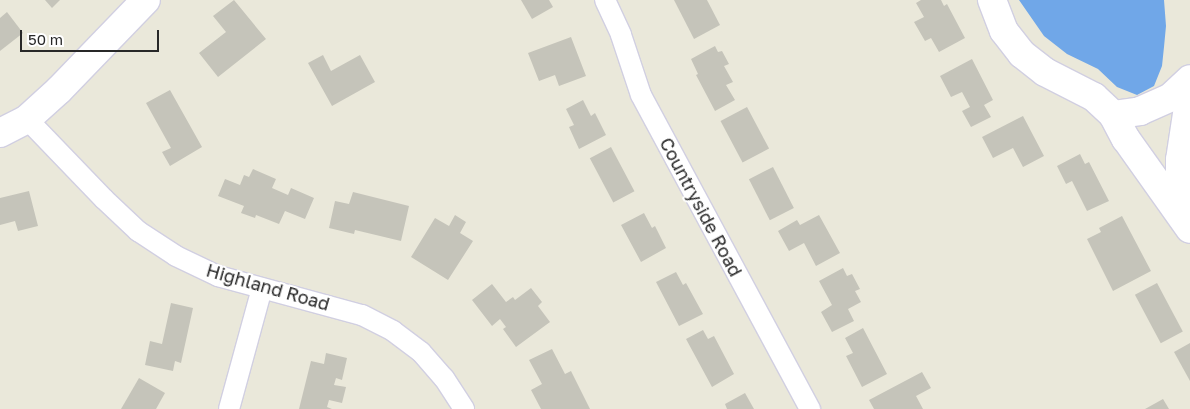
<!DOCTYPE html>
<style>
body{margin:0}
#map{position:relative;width:1190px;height:409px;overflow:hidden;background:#eae8da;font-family:"Golos Text",sans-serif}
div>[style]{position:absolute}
.water>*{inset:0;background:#70a7e8}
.building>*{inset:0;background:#c5c4ba;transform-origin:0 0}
.roads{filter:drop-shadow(1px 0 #d1cfe1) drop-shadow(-1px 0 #d1cfe1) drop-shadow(0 1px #d1cfe1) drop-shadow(0 -1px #d1cfe1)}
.street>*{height:20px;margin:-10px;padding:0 10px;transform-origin:10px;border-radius:10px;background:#fff}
.secondary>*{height:28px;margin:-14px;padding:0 14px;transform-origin:14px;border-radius:14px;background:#fff}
span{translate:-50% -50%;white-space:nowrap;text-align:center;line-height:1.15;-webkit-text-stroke:4px #fff;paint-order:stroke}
.street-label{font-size:18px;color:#282828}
.scale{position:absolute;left:20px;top:30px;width:139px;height:22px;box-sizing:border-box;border:2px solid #282828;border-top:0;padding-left:6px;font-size:15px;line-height:18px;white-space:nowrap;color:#282828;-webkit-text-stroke:4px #fff;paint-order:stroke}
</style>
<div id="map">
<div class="water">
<i style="clip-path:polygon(1019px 0,1164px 0,1166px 26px,1164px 47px,1162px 66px,1154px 86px,1137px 95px,1117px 87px,1098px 69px,1067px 54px,1044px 36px)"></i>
</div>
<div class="building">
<i style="clip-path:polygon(45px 0,60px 0,52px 8px)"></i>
<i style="clip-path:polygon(234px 0,266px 39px,218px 77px,199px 53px,226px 32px,213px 16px)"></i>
<i style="clip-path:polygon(521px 0,549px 0,553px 7px,532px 19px)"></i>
<i style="clip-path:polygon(674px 0,707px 0,720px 25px,694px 39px)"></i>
<i style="clip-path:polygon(921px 0,941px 0,944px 6px,947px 4px,965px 38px,939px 52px,931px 38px,925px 41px,914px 22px,924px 17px,916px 3px)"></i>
<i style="clip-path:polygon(7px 12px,23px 33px,0 51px,0 18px)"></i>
<i style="clip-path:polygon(571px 37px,586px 76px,559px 86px,555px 75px,539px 81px,528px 53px)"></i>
<i style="clip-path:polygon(715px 46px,718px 52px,722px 51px,729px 64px,724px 66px,733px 82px,726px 85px,735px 100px,715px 111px,696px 75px,698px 74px,691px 59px)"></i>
<i style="clip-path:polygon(323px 55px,331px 71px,360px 55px,375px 82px,332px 106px,308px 63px)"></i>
<i style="clip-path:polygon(972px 59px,993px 100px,984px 105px,991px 117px,971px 127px,962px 111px,970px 107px,962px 92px,951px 97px,940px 76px)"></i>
<i style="clip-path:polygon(170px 90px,202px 147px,170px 166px,162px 152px,171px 148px,146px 103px)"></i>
<i style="clip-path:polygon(583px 100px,591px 116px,595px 113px,606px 135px,579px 149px,569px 127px,574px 125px,566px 109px)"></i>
<i style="left:747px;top:107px;width:47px;height:30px;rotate:62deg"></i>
<i style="clip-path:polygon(1023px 116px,1044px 156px,1023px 167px,1013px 148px,993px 158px,982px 137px)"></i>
<i style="left:611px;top:147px;width:50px;height:24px;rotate:62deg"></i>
<i style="clip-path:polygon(1080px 154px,1085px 164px,1089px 162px,1109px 201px,1087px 211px,1072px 181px,1066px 184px,1057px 166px)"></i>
<i style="left:773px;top:167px;width:46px;height:27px;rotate:63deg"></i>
<i style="clip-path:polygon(253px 169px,276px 179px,272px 188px,288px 195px,291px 188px,314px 198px,305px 219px,285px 211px,279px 224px,256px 215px,255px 218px,241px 213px,244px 206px,218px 196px,225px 179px,240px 185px,244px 175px,249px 177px)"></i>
<i style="clip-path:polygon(29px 191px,38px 226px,18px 231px,15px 221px,0 225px,0 198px)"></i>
<i style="clip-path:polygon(353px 192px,409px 206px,401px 241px,355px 230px,354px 234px,329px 228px,335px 201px,349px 204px)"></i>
<i style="clip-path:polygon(644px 213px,652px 228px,655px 226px,666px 248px,641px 262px,621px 225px)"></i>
<i style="clip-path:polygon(455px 215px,466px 222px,460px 233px,473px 241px,448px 280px,411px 257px,435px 218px,449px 226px)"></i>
<i style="clip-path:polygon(819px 215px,840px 253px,816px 266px,804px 243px,789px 251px,778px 231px,797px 220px,800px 225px)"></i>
<i style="clip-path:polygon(1122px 216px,1151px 271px,1113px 291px,1087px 239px,1101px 232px,1099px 228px)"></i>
<i style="clip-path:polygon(843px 268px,847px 276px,852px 274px,860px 289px,855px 291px,861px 302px,848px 309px,854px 321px,832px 332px,821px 312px,832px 305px,819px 281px)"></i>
<i style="clip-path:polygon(676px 272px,683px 285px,686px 283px,703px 314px,679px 326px,656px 282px)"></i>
<i style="left:1157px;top:283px;width:55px;height:25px;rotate:62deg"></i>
<i style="clip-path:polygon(492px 284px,506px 302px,513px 297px,515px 300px,531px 288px,542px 302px,538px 306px,550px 322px,516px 347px,503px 329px,506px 327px,500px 319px,492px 326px,472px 300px)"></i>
<i style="clip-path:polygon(171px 303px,193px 308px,181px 363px,175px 361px,173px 371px,145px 365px,150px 341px,162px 344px)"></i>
<i style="clip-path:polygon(863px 328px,887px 374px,862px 387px,846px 356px,853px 353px,845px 338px)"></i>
<i style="clip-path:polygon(703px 330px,708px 339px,714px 336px,734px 374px,712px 387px,686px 339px)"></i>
<i style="clip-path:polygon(1190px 343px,1190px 381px,1174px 352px)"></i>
<i style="clip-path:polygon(552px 349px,565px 374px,571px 371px,590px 409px,541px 409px,531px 390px,542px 384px,529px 360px)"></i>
<i style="clip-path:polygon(326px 353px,347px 358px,342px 380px,336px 378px,334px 385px,346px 387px,342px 403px,329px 400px,327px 407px,332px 409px,299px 409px,311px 361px,324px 364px)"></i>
<i style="clip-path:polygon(922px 372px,931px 388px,916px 396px,923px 409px,874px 409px,869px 400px)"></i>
<i style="clip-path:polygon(139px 378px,165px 393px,156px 409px,121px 409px)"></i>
<i style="clip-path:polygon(745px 393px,754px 409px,727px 409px,725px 404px)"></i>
<i style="clip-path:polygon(1163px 399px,1169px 409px,1145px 409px)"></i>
</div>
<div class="roads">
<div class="street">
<i style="left:605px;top:0;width:38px;rotate:65deg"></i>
<i style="left:621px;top:35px;width:63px;rotate:71.6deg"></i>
<i style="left:641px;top:95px;width:357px;rotate:61.7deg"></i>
<i style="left:27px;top:119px;width:111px;rotate:46.1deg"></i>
<i style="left:104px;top:199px;width:47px;rotate:43.3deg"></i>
<i style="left:138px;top:231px;width:45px;rotate:33.3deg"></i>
<i style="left:176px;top:256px;width:47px;rotate:25.5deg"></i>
<i style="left:218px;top:276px;width:149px;rotate:15.2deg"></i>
<i style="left:362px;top:315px;width:35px;rotate:27deg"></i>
<i style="left:393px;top:331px;width:35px;rotate:37deg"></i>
<i style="left:421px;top:352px;width:35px;rotate:49deg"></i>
<i style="left:444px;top:378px;width:37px;rotate:57deg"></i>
<i style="left:229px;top:409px;width:125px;rotate:-74.7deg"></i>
</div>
<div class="secondary">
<i style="left:992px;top:0;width:33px;rotate:69deg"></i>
<i style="left:1004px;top:31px;width:29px;rotate:52deg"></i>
<i style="left:1022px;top:54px;width:29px;rotate:38deg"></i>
<i style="left:1045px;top:72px;width:55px;rotate:27deg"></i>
<i style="left:1094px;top:97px;width:26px;rotate:43deg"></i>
<i style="left:1113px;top:115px;width:27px;rotate:62deg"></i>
<i style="left:1126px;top:139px;width:110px;rotate:54.6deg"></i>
<i style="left:1113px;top:115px;width:27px;rotate:-8deg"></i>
<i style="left:1140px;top:111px;width:34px;rotate:-24deg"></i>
<i style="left:1171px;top:97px;width:26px;rotate:-43deg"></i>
<i style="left:0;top:133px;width:30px;rotate:-27deg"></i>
<i style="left:27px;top:119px;width:43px;rotate:-42.2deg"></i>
<i style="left:59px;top:90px;width:125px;rotate:-46deg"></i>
<i style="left:1186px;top:218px;width:25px;rotate:-104deg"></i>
<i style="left:1180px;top:194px;width:34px;rotate:-90deg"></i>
<i style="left:1180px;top:160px;width:67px;rotate:-81.4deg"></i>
</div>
</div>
<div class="street-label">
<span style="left:701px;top:207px;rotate:62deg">Countryside Road</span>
<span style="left:268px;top:287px;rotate:16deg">Highland Road</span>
</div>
<div class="scale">50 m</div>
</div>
